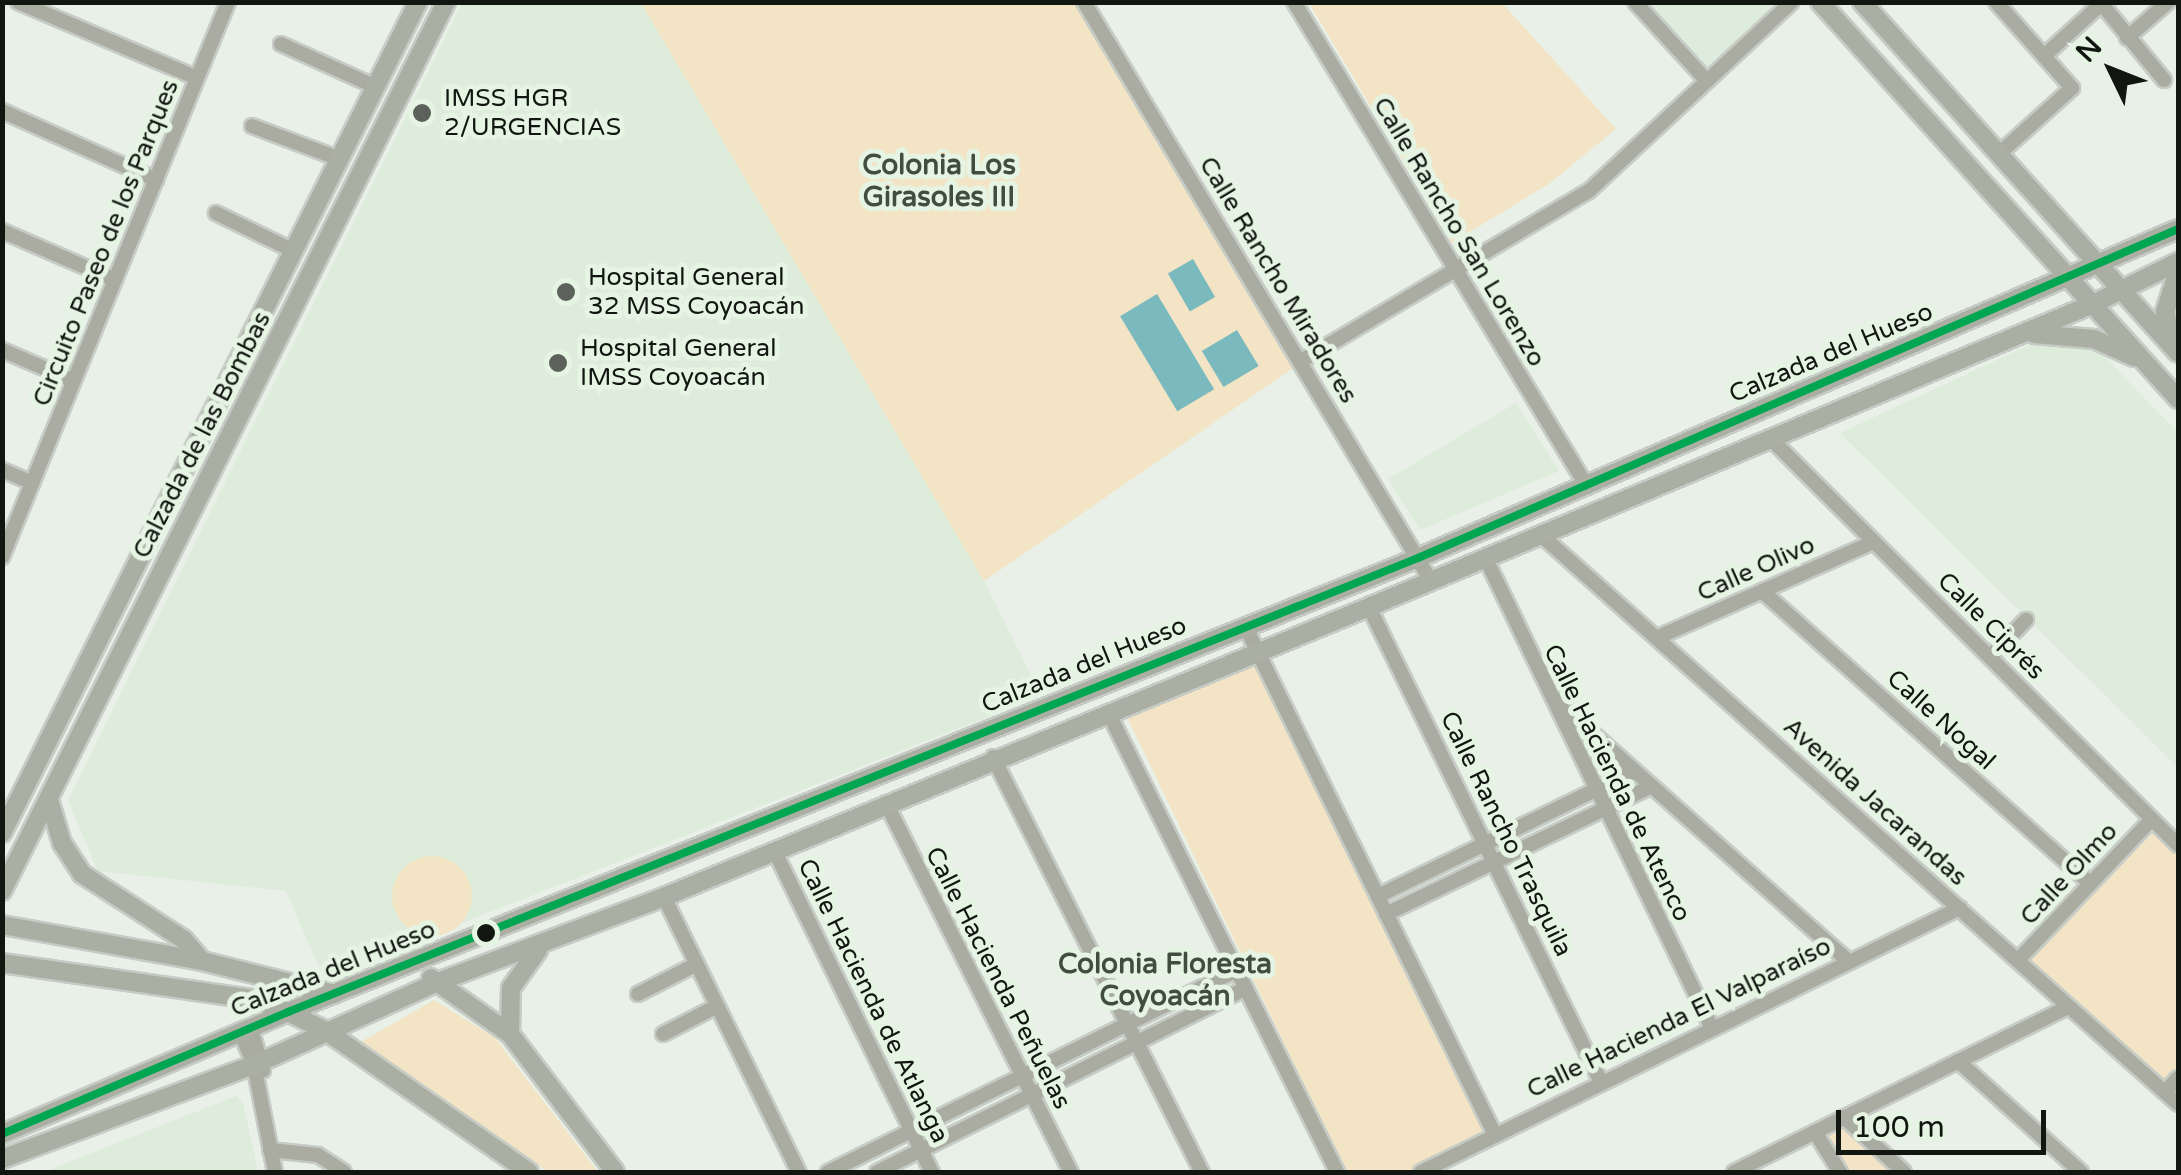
<!DOCTYPE html>
<meta charset="utf-8">
<style>
body{margin:0}
#map{position:relative;width:2181px;height:1175px;overflow:hidden;background:#e8f0e7;font-family:"Varela Round",sans-serif}
div>[style]{position:absolute}
.built>*{inset:0;background:#deecdb}
.green>*{inset:0;background:#f2e4c4}
.round{border-radius:50%}
.water>*{inset:0;background:#7ab9be;transform-origin:0 0}
.roads{filter:drop-shadow(2px 0 #c6ccc5) drop-shadow(-2px 0 #c6ccc5) drop-shadow(0 2px #c6ccc5) drop-shadow(0 -2px #c6ccc5)}
.minor>*{height:14px;margin:-7px;padding:0 7px;transform-origin:7px;border-radius:7px;background:#aaaca2}
.major>*{height:18px;margin:-9px;padding:0 9px;transform-origin:9px;border-radius:9px;background:#abafa3}
.bus-1>*{height:8px;margin:-4px;padding:0 4px;transform-origin:4px;border-radius:4px;background:#00a651}
.dots>*{width:28px;height:28px;translate:-50% -50%;box-sizing:border-box;border:5px solid #e5f4e3;border-radius:50%}
span{translate:-50% -50%;white-space:nowrap;text-align:center;line-height:1.15;-webkit-text-stroke:10px #e5f4e3;paint-order:stroke}
.poi-label{font-size:25px;color:#111610}
.left{translate:0 -50%;text-align:left}
.street-label{font-size:25px;color:#111610}
.neighbourhood-label{font-size:28px;color:#414d3f;font-weight:700}
.frame{position:absolute;inset:0;border:5px solid #111610;pointer-events:none}
.north{position:absolute;left:2061px;top:20px;width:100px;height:100px;-webkit-text-stroke:8px #e5f4e3;paint-order:stroke;rotate:313deg;font-size:28px;font-weight:700;line-height:40px;text-align:center;color:#111610}
.north::after{content:'';display:block;margin:auto;width:35px;height:45px;background:#111610;clip-path:polygon(50% 0,100% 100%,50% 72%,0 100%)}
.scale{position:absolute;left:1836px;top:1110px;width:210px;height:45px;box-sizing:border-box;border:5px solid #111610;border-top:0;padding-left:12px;font-size:30px;line-height:35px;white-space:nowrap;color:#111610;-webkit-text-stroke:8px #e5f4e3;paint-order:stroke}
</style>
<div id="map">
<div class="built">
<i style="clip-path:polygon(1791px 2px,1700px 85px,1628px 3px)"></i>
<i style="clip-path:polygon(462px 3px,641px 3px,984px 581px,1041px 696px,337px 972px,318px 965px,286px 891px,98px 871px,68px 800px)"></i>
<i style="clip-path:polygon(2059px 341px,2101px 353px,2178px 433px,2178px 768px,1840px 433px,2029px 345px)"></i>
<i style="clip-path:polygon(1516px 403px,1559px 471px,1420px 530px,1388px 479px)"></i>
<i style="clip-path:polygon(236px 1096px,243px 1103px,258px 1172px,44px 1172px)"></i>
</div>
<div class="green">
<i style="clip-path:polygon(641px 3px,1080px 3px,1299px 364px,984px 581px)"></i>
<i style="clip-path:polygon(1309px 3px,1502px 3px,1616px 129px,1550px 183px,1452px 243px)"></i>
<i style="clip-path:polygon(1259px 662px,1486px 1133px,1408px 1172px,1346px 1172px,1125px 713px)"></i>
<i style="clip-path:polygon(2154px 832px,2178px 854px,2178px 1068px,2161px 1086px,2024px 963px)"></i>
<i class="round" style="left:392px;top:856px;width:80px;height:80px"></i>
<i style="clip-path:polygon(434px 1000px,495px 1038px,598px 1172px,548px 1172px,361px 1042px)"></i>
<i style="clip-path:polygon(1848px 1122px,1901px 1172px,1843px 1172px,1822px 1138px)"></i>
</div>
<div class="water">
<i style="left:1193px;top:259px;width:44px;height:29px;rotate:60deg"></i>
<i style="left:1157px;top:294px;width:111px;height:43px;rotate:59deg"></i>
<i style="left:1237px;top:330px;width:42px;height:41px;rotate:59deg"></i>
</div>
<div class="roads">
<div class="minor">
<i style="left:18px;top:2px;width:194px;rotate:23deg"></i>
<i style="left:1084px;top:2px;width:675px;rotate:59.07deg"></i>
<i style="left:1294px;top:2px;width:564px;rotate:58.84deg"></i>
<i style="left:1635px;top:2px;width:107px;rotate:47.7deg"></i>
<i style="left:1996px;top:2px;width:115px;rotate:48.5deg"></i>
<i style="left:2072px;top:88px;width:97px;rotate:137.9deg"></i>
<i style="left:2100px;top:2px;width:101px;rotate:50.6deg"></i>
<i style="left:2127px;top:38px;width:55px;rotate:-41.3deg"></i>
<i style="left:281px;top:44px;width:104px;rotate:24.4deg"></i>
<i style="left:2044px;top:56px;width:77px;rotate:-42.4deg"></i>
<i style="left:2px;top:111px;width:169px;rotate:24.1deg"></i>
<i style="left:252px;top:126px;width:94px;rotate:20.6deg"></i>
<i style="left:216px;top:213px;width:87px;rotate:26deg"></i>
<i style="left:2px;top:231px;width:123px;rotate:23.4deg"></i>
<i style="left:2px;top:350px;width:78px;rotate:23.3deg"></i>
<i style="left:1301px;top:361px;width:334px;rotate:-30.6deg"></i>
<i style="left:1589px;top:191px;width:277px;rotate:-43deg"></i>
<i style="left:1771px;top:439px;width:575px;rotate:44.93deg"></i>
<i style="left:2px;top:470px;width:33px;rotate:23deg"></i>
<i style="left:1541px;top:535px;width:854px;rotate:41.77deg"></i>
<i style="left:2px;top:557px;width:599px;rotate:-67.84deg"></i>
<i style="left:1485px;top:557px;width:523px;rotate:64.27deg"></i>
<i style="left:1762px;top:591px;width:438px;rotate:41.7deg"></i>
<i style="left:1369px;top:607px;width:529px;rotate:63.97deg"></i>
<i style="left:1245px;top:626px;width:567px;rotate:63.84deg"></i>
<i style="left:1656px;top:638px;width:238px;rotate:-23.8deg"></i>
<i style="left:1990px;top:657px;width:52px;rotate:-45.8deg"></i>
<i style="left:1553px;top:698px;width:394px;rotate:41.7deg"></i>
<i style="left:1108px;top:712px;width:514px;rotate:63.53deg"></i>
<i style="left:993px;top:757px;width:465px;rotate:63.3deg"></i>
<i style="left:886px;top:803px;width:413px;rotate:63.4deg"></i>
<i style="left:774px;top:850px;width:359px;rotate:63.9deg"></i>
<i style="left:1378px;top:896px;width:285px;rotate:-26deg"></i>
<i style="left:664px;top:897px;width:306px;rotate:63.9deg"></i>
<i style="left:1386px;top:914px;width:293px;rotate:-25.7deg"></i>
<i style="left:2019px;top:959px;width:193px;rotate:-46.5deg"></i>
<i style="left:638px;top:994px;width:66px;rotate:-27deg"></i>
<i style="left:251px;top:1029px;width:43px;rotate:73.7deg"></i>
<i style="left:241px;top:1034px;width:34px;rotate:67deg"></i>
<i style="left:254px;top:1065px;width:109px;rotate:78.9deg"></i>
<i style="left:663px;top:1034px;width:61px;rotate:-27.4deg"></i>
<i style="left:1958px;top:1061px;width:166px;rotate:42.1deg"></i>
<i style="left:2165px;top:1092px;width:19px;rotate:-47deg"></i>
<i style="left:1844px;top:1117px;width:81px;rotate:42.5deg"></i>
<i style="left:1815px;top:1132px;width:47px;rotate:58deg"></i>
<i style="left:270px;top:1150px;width:48px;rotate:5.9deg"></i>
<i style="left:318px;top:1155px;width:31px;rotate:33deg"></i>
<i style="left:828px;top:1172px;width:455px;rotate:-26.3deg"></i>
<i style="left:877px;top:1172px;width:412px;rotate:-26.5deg"></i>
<i style="left:1421px;top:1172px;width:600px;rotate:-26.1deg"></i>
<i style="left:1734px;top:1172px;width:373px;rotate:-26.3deg"></i>
</div>
<div class="major">
<i style="left:1820px;top:2px;width:535px;rotate:47.96deg"></i>
<i style="left:1862px;top:2px;width:472px;rotate:48deg"></i>
<i style="left:2034px;top:334px;width:60px;rotate:4.8deg"></i>
<i style="left:2094px;top:339px;width:44px;rotate:24.2deg"></i>
<i style="left:2172px;top:342px;width:31px;rotate:-103deg"></i>
<i style="left:2165px;top:312px;width:43px;rotate:-72.4deg"></i>
<i style="left:49px;top:800px;width:45px;rotate:73.2deg"></i>
<i style="left:62px;top:843px;width:37px;rotate:57deg"></i>
<i style="left:82px;top:874px;width:120px;rotate:32.8deg"></i>
<i style="left:183px;top:939px;width:29px;rotate:49deg"></i>
<i style="left:2px;top:833px;width:929px;rotate:-63.41deg"></i>
<i style="left:2px;top:891px;width:994px;rotate:-63.46deg"></i>
<i style="left:2px;top:925px;width:203px;rotate:10.2deg"></i>
<i style="left:202px;top:961px;width:136px;rotate:14deg"></i>
<i style="left:2px;top:963px;width:254px;rotate:8.2deg"></i>
<i style="left:253px;top:999px;width:37px;rotate:20deg"></i>
<i style="left:288px;top:1012px;width:42px;rotate:26.6deg"></i>
<i style="left:326px;top:1031px;width:247px;rotate:34.8deg"></i>
<i style="left:431px;top:978px;width:97px;rotate:35.3deg"></i>
<i style="left:510px;top:1034px;width:173px;rotate:52.7deg"></i>
<i style="left:510px;top:1034px;width:46px;rotate:-88.8deg"></i>
<i style="left:511px;top:988px;width:47px;rotate:-54.6deg"></i>
<i style="left:2px;top:1134px;width:311px;rotate:-23.1deg"></i>
<i style="left:288px;top:1012px;width:1218px;rotate:-21.89deg"></i>
<i style="left:1418px;top:558px;width:828px;rotate:-23.41deg"></i>
<i style="left:2px;top:1159px;width:269px;rotate:-20.5deg"></i>
<i style="left:254px;top:1065px;width:202px;rotate:-24.3deg"></i>
<i style="left:438px;top:982px;width:241px;rotate:-20.6deg"></i>
<i style="left:664px;top:897px;width:762px;rotate:-22.36deg"></i>
<i style="left:1369px;top:607px;width:785px;rotate:-22.71deg"></i>
<i style="left:2093px;top:304px;width:95px;rotate:-26.3deg"></i>
</div>
</div>
<div class="bus-1">
<i style="left:2px;top:1134px;width:311px;rotate:-23.1deg"></i>
<i style="left:288px;top:1012px;width:1218px;rotate:-21.89deg"></i>
<i style="left:1418px;top:558px;width:828px;rotate:-23.41deg"></i>
</div>
<div class="dots">
<i style="left:422px;top:113px;background:#5c625b"></i>
<i style="left:566px;top:292px;background:#5c625b"></i>
<i style="left:558px;top:363px;background:#5c625b"></i>
<i style="left:486px;top:933px;background:#111610"></i>
</div>
<div class="poi-label">
<span class="left" style="left:444px;top:113px">IMSS HGR<br>2/URGENCIAS</span>
<span class="left" style="left:588px;top:292px">Hospital General<br>32 MSS Coyoacán</span>
<span class="left" style="left:580px;top:363px">Hospital General<br>IMSS Coyoacán</span>
</div>
<div class="street-label">
<span style="left:1459px;top:232px;rotate:59deg">Calle Rancho San Lorenzo</span>
<span style="left:106px;top:243px;rotate:-68deg">Circuito Paseo de los Parques</span>
<span style="left:1278px;top:280px;rotate:59deg">Calle Rancho Miradores</span>
<span style="left:1831px;top:353px;rotate:-23deg">Calzada del Hueso</span>
<span style="left:202px;top:435px;rotate:-63deg">Calzada de las Bombas</span>
<span style="left:1756px;top:569px;rotate:-24deg">Calle Olivo</span>
<span style="left:1991px;top:626px;rotate:45deg">Calle Ciprés</span>
<span style="left:1084px;top:665px;rotate:-22deg">Calzada del Hueso</span>
<span style="left:1941px;top:720px;rotate:42deg">Calle Nogal</span>
<span style="left:1617px;top:783px;rotate:64deg">Calle Hacienda de Atenco</span>
<span style="left:1875px;top:802px;rotate:42deg">Avenida Jacarandas</span>
<span style="left:1506px;top:834px;rotate:64deg">Calle Rancho Trasquila</span>
<span style="left:2069px;top:874px;rotate:-47deg">Calle Olmo</span>
<span style="left:333px;top:969px;rotate:-22deg">Calzada del Hueso</span>
<span style="left:998px;top:978px;rotate:63deg">Calle Hacienda Peñuelas</span>
<span style="left:873px;top:1001px;rotate:64deg">Calle Hacienda de Atlanga</span>
<span style="left:1679px;top:1018px;rotate:-26deg">Calle Hacienda El Valparaíso</span>
</div>
<div class="neighbourhood-label">
<span style="left:939px;top:181px">Colonia Los<br>Girasoles III</span>
<span style="left:1165px;top:980px">Colonia Floresta<br>Coyoacán</span>
</div>
<div class="frame"></div>
<div class="north">N</div>
<div class="scale">100 m</div>
</div>
